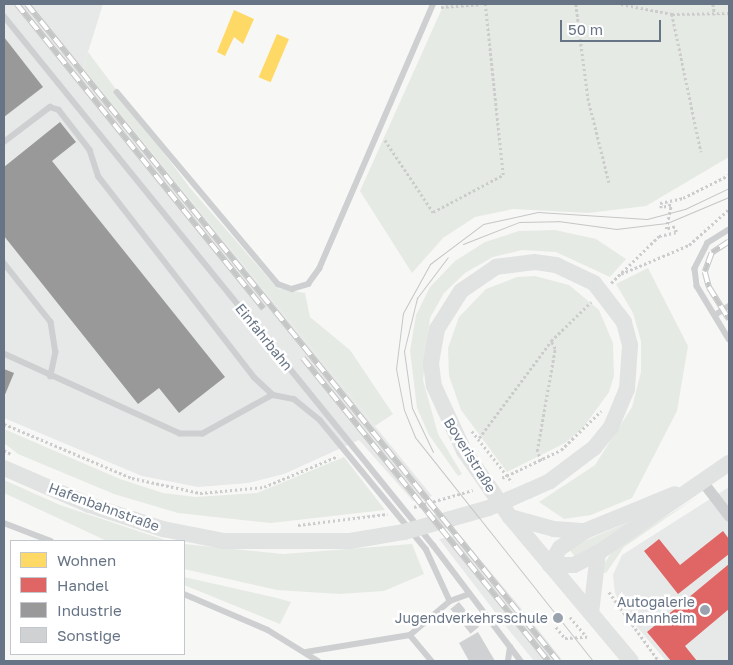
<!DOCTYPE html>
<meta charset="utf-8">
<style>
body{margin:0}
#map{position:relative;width:733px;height:665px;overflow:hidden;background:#f7f7f6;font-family:"Golos Text",sans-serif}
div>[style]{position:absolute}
.built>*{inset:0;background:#e7e8e8}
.green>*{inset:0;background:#e6eae4}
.homes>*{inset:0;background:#ffd966;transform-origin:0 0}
.shops>*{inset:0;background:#e06666}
.industry>*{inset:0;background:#999}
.building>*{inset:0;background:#d0d1d2;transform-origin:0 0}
.path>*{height:2.5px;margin-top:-1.25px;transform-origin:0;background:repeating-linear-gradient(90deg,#cccccd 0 2.5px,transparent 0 5px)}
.lane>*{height:5.5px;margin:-2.75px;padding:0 2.75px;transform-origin:2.75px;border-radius:2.75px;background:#cecfd1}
.street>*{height:11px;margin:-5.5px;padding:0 5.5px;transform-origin:5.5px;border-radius:5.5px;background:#cecfd1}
.secondary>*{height:16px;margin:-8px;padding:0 8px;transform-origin:8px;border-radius:8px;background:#e1e2e2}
.tram>*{height:1px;margin:-0.5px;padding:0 0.5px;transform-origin:0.5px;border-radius:0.5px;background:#c5c6c6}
.rail>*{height:5.5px;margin-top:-2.75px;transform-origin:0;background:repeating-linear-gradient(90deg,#fff 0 11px,#c5c6c6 0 22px);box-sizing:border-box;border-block:1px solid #c5c6c6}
.dots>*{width:14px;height:14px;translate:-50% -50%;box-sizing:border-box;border:2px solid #fff;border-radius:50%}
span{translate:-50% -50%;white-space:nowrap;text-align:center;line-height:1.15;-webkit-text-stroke:5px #fff;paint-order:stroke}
.street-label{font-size:14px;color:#677485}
.poi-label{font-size:14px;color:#677485}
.right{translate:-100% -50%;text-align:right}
.frame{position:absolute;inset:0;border:5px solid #677485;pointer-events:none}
.legend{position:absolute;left:10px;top:540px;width:175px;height:115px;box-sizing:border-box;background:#fff;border:1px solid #c2c7ce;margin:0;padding:6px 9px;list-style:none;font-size:15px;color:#677485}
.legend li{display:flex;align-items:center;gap:10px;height:25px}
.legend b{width:25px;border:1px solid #c2c7ce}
.scale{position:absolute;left:560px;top:20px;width:101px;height:22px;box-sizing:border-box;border:2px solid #677485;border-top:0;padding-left:6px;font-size:15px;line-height:18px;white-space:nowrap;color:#677485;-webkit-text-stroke:4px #fff;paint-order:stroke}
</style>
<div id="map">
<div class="built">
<i style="clip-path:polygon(4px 4px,103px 4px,83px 68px,432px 496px,413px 501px,359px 440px,284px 474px,248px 483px,198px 487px,142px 476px,4px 418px)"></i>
<i style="clip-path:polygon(729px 487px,729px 661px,666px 661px,626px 614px,615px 593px,613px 575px,622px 555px)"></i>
<i style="clip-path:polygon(460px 535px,525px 613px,563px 661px,534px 661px,512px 634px,439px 539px)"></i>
</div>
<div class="green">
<i style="clip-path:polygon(444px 4px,729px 4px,729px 157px,646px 206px,588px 213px,513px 209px,475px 217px,443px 238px,412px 273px,360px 191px)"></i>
<i style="clip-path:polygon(88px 52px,191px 189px,277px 288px,305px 293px,310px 317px,350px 350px,393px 414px,375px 426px,83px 68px)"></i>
<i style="clip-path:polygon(555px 230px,596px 239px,626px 259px,610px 277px,556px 252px,522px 250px,493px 257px,465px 273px,444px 293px,430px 318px,423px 380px,438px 434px,462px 474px,458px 476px,429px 435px,417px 408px,410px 351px,416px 315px,430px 287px,455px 261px,485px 242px,519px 231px)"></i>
<i style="clip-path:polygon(648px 268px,688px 346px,677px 411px,632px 498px,591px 515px,564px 519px,539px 502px,595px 465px,632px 407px,641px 372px,641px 341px,633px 313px,616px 284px)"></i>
<i style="clip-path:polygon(535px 276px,569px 285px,599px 310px,613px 343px,614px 376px,609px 392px,583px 428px,565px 443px,507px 472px,461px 410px,449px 376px,448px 348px,459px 317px,486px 289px,517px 277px)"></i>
<i style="clip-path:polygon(4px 429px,120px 479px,163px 493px,196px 497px,257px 493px,344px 457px,385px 510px,271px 523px,178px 513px,114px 494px,18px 454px,4px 443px)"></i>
<i style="clip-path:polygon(4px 480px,60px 505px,168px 541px,107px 541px,4px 493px)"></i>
<i style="clip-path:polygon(697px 497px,624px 547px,606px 573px,599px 572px,613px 550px)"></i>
<i style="clip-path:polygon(637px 517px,577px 559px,568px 548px,617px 527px)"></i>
<i style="clip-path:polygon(184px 544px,283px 554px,412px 544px,424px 574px,384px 591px,339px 594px,277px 590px,184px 569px)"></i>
<i style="clip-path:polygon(184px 577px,277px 598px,291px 602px,280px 624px,184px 585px)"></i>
</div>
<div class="homes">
<i style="clip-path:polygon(234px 10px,254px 19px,243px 44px,234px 37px,225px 56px,217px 52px)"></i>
<i style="left:277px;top:34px;width:13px;height:47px;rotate:23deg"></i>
</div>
<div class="shops">
<i style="clip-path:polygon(723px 531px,729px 539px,729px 554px,678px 594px,644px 551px,659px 539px,680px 565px)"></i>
<i style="clip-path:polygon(729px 564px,729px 609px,685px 646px,697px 661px,671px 661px,647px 632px)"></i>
</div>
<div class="industry">
<i style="clip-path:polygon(4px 37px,43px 87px,4px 117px)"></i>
<i style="clip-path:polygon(60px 122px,76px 142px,52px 161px,225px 377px,179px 413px,159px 388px,138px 404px,4px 236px,4px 167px)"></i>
<i style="clip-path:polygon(4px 369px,14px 373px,4px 397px)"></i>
</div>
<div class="building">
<i style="left:459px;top:602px;width:32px;height:11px;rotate:51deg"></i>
<i style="clip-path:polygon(478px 632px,495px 661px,469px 661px,459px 643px)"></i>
</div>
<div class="path">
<i style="left:576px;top:4px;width:95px;rotate:82.7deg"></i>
<i style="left:588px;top:98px;width:87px;rotate:76deg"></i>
<i style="left:621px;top:4px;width:52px;rotate:11.1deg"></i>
<i style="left:672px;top:14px;width:57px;rotate:-1deg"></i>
<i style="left:713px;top:4px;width:11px;rotate:80deg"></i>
<i style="left:441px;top:7px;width:39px;rotate:-4deg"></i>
<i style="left:672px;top:14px;width:141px;rotate:78.1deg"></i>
<i style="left:385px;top:140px;width:87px;rotate:56.3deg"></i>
<i style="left:433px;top:212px;width:79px;rotate:-27.9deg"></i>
<i style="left:503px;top:175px;width:172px;rotate:-96deg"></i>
<i style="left:621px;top:274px;width:74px;rotate:-23.1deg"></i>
<i style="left:689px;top:245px;width:54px;rotate:-42deg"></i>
<i style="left:611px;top:283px;width:67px;rotate:-44.4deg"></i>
<i style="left:659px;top:236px;width:17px;rotate:-13deg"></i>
<i style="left:676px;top:232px;width:5px;rotate:-101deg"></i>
<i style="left:675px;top:227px;width:9px;rotate:167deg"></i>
<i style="left:666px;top:229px;width:25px;rotate:-78deg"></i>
<i style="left:671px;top:205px;width:10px;rotate:163deg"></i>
<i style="left:661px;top:208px;width:5px;rotate:-101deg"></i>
<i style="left:660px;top:203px;width:24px;rotate:-12deg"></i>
<i style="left:683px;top:198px;width:51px;rotate:-26.6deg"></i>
<i style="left:4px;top:424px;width:139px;rotate:22.9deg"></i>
<i style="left:132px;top:478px;width:70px;rotate:12.4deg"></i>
<i style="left:200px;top:493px;width:64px;rotate:-5.4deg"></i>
<i style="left:264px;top:487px;width:80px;rotate:-22.7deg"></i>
<i style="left:472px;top:431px;width:65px;rotate:51.9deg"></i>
<i style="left:479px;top:438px;width:121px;rotate:-53.4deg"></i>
<i style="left:551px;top:341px;width:56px;rotate:-44.3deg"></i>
<i style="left:4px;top:450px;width:8px;rotate:30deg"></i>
<i style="left:541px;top:461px;width:11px;rotate:-112deg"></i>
<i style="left:537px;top:451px;width:104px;rotate:-80deg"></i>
<i style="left:555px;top:349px;width:9px;rotate:-117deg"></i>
<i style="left:502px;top:478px;width:65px;rotate:-25.4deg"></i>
<i style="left:561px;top:450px;width:56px;rotate:-44.3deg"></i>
<i style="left:414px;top:507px;width:61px;rotate:-16.1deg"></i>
<i style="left:298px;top:525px;width:90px;rotate:-7deg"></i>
<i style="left:609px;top:592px;width:85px;rotate:54.1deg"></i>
<i style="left:570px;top:617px;width:26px;rotate:50deg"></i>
<i style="left:556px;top:627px;width:14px;rotate:51deg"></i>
<i style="left:565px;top:638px;width:22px;rotate:-3deg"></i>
</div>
<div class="lane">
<i style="left:4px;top:16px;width:682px;rotate:50.95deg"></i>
<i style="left:434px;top:546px;width:144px;rotate:52.9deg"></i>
<i style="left:117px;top:92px;width:251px;rotate:50deg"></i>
<i style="left:278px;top:284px;width:15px;rotate:20deg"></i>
<i style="left:292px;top:289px;width:17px;rotate:-17deg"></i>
<i style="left:308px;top:284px;width:19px;rotate:-54deg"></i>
<i style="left:319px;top:269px;width:288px;rotate:-66.7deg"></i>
<i style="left:4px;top:142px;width:58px;rotate:-37.3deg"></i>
<i style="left:50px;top:107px;width:9px;rotate:18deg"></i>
<i style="left:59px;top:110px;width:51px;rotate:52.2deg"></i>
<i style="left:90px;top:150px;width:28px;rotate:72deg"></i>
<i style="left:99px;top:177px;width:253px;rotate:52.2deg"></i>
<i style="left:254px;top:377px;width:26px;rotate:43deg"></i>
<i style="left:273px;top:395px;width:80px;rotate:150.9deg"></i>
<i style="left:203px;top:434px;width:23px;rotate:180deg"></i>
<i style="left:180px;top:434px;width:193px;rotate:-155.6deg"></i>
<i style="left:729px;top:230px;width:25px;rotate:148deg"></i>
<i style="left:708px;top:243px;width:29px;rotate:117deg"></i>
<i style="left:695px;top:269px;width:17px;rotate:83deg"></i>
<i style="left:697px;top:286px;width:62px;rotate:58.9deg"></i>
<i style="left:4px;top:263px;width:75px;rotate:51.5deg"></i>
<i style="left:51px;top:322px;width:30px;rotate:81deg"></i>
<i style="left:56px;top:352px;width:25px;rotate:102deg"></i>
<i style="left:715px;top:315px;width:17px;rotate:-33deg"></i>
<i style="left:273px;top:395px;width:21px;rotate:11deg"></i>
<i style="left:294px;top:399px;width:33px;rotate:39deg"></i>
<i style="left:320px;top:420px;width:167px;rotate:50.6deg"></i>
<i style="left:426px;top:549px;width:57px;rotate:65.2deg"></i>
<i style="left:4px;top:523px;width:50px;rotate:21deg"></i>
<i style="left:184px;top:594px;width:91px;rotate:23.2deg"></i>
<i style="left:268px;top:630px;width:59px;rotate:31.8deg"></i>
<i style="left:410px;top:635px;width:34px;rotate:50deg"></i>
<i style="left:306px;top:652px;width:105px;rotate:-9.3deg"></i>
<i style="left:410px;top:635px;width:52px;rotate:-40.4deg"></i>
<i style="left:450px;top:601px;width:20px;rotate:-20deg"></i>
<i style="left:508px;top:661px;width:14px;rotate:-82deg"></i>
</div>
<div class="street">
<i style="left:702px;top:481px;width:44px;rotate:52.4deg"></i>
</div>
<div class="secondary">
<i style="left:4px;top:468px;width:93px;rotate:23.5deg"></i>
<i style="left:89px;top:505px;width:78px;rotate:18deg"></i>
<i style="left:163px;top:529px;width:61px;rotate:11.3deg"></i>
<i style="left:223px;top:541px;width:127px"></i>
<i style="left:350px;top:541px;width:55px;rotate:-9.5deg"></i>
<i style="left:404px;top:532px;width:88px;rotate:-15.8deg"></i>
<i style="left:489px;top:508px;width:43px;rotate:-23.6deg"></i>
<i style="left:528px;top:491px;width:24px;rotate:-24deg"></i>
<i style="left:550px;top:481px;width:55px;rotate:-36.9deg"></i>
<i style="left:594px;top:448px;width:27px;rotate:-51deg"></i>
<i style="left:611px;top:427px;width:41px;rotate:-67.2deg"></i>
<i style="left:627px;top:389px;width:44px;rotate:-86.1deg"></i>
<i style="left:630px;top:345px;width:24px;rotate:-105deg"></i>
<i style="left:624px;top:322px;width:49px;rotate:-127.6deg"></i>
<i style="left:594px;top:283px;width:42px;rotate:-154.7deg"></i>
<i style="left:556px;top:265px;width:21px;rotate:-172deg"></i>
<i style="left:535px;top:262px;width:39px;rotate:173deg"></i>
<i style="left:496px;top:267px;width:42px;rotate:145.6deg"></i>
<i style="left:461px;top:291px;width:45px;rotate:122.3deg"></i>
<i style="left:437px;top:329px;width:35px;rotate:100deg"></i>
<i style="left:431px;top:363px;width:23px;rotate:83deg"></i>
<i style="left:434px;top:386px;width:72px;rotate:65.2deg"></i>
<i style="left:464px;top:451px;width:80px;rotate:55.1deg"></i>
<i style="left:510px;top:517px;width:188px;rotate:50deg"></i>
<i style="left:510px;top:517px;width:46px;rotate:15.3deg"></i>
<i style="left:554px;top:529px;width:31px;rotate:4deg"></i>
<i style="left:550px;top:565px;width:24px"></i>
<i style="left:574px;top:565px;width:27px;rotate:-27deg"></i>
<i style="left:598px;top:553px;width:159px;rotate:-34.5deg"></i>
<i style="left:550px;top:565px;width:20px;rotate:-60deg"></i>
<i style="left:560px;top:548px;width:30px;rotate:-34deg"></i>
<i style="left:585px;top:531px;width:97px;rotate:-22.3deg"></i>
<i style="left:591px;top:613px;width:60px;rotate:-83.3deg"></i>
</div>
<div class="tram">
<i style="left:463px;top:244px;width:60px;rotate:-21.4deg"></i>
<i style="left:519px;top:222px;width:39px;rotate:-1deg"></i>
<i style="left:558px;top:221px;width:59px;rotate:7.9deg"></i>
<i style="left:616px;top:229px;width:51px;rotate:-6.7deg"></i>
<i style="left:667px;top:223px;width:67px;rotate:-22.8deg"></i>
<i style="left:433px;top:452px;width:49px;rotate:-115.5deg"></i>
<i style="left:412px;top:408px;width:58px;rotate:-98deg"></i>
<i style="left:404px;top:351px;width:55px;rotate:-76.2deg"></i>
<i style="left:417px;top:298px;width:51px;rotate:-52.9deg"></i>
<i style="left:593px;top:661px;width:286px;rotate:-128.5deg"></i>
<i style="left:415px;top:437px;width:29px;rotate:-112deg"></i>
<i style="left:404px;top:410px;width:42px;rotate:-101deg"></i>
<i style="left:396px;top:369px;width:56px;rotate:-82.9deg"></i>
<i style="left:403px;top:313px;width:56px;rotate:-61.1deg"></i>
<i style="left:430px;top:264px;width:66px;rotate:-37deg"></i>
<i style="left:483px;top:224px;width:56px;rotate:-12.3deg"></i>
<i style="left:538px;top:212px;width:109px;rotate:3.7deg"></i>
<i style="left:647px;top:219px;width:39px;rotate:-15deg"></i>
<i style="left:685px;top:209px;width:49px;rotate:-25.5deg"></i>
</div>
<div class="rail">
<i style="left:17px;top:4px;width:392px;rotate:51deg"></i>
<i style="left:27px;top:4px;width:845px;rotate:51.05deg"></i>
<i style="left:729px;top:242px;width:20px;rotate:147deg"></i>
<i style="left:712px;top:253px;width:20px;rotate:110deg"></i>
<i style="left:705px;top:272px;width:16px;rotate:75deg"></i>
<i style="left:709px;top:287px;width:38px;rotate:58deg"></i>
<i style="left:303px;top:358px;width:390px;rotate:51deg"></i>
</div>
<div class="dots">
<i style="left:705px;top:610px;background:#99a2ad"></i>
<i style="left:558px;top:618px;background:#99a2ad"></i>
</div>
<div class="street-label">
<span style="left:264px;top:337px;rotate:51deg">Einfahrbahn</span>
<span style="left:470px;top:455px;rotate:58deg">Boveristraße</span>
<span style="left:104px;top:507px;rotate:20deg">Hafenbahnstraße</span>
</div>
<div class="poi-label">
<span class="right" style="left:695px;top:610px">Autogalerie<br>Mannheim</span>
<span class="right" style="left:548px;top:618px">Jugendverkehrsschule</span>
</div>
<div class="frame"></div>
<ul class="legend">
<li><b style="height:14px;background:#ffd966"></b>Wohnen</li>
<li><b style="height:14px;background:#e06666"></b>Handel</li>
<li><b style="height:14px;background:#999"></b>Industrie</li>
<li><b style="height:14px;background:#d0d1d2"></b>Sonstige</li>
</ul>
<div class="scale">50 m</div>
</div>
